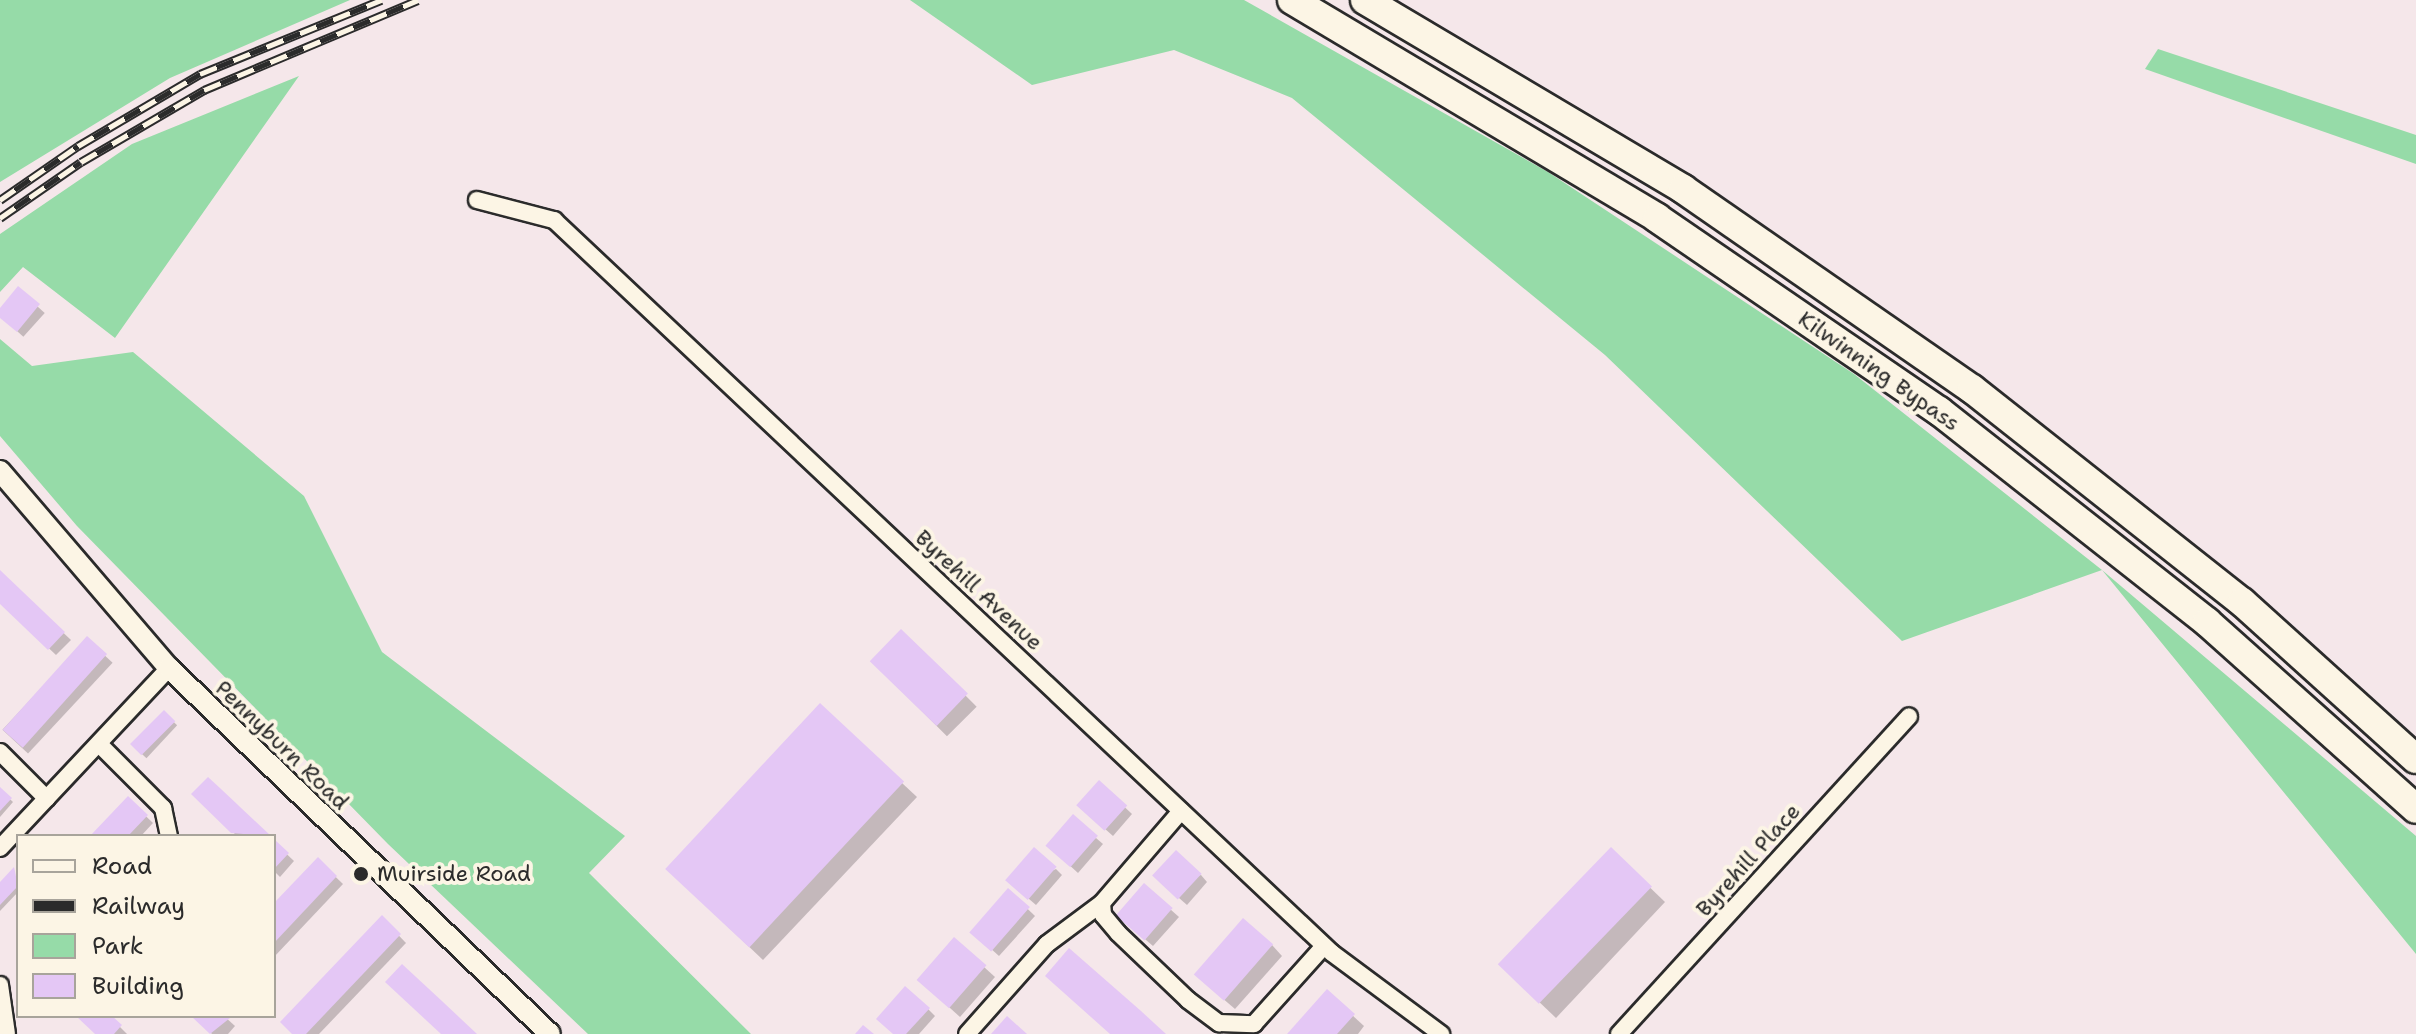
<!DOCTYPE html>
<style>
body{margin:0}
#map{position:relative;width:2416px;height:1034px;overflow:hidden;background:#f5e7ea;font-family:"Shantell Sans",sans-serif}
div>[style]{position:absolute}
.green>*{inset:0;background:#96dba8}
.shadow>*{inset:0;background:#0003;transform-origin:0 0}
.building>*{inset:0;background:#e4c7f5;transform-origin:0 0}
.roads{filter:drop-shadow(2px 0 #2b2b2b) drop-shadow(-2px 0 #2b2b2b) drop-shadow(0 2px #2b2b2b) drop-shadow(0 -2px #2b2b2b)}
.minor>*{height:16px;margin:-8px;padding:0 8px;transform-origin:8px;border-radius:8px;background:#fcf5e5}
.tertiary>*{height:20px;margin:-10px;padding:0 10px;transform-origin:10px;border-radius:10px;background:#fcf5e5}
.trunk>*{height:28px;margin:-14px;padding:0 14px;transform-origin:14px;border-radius:14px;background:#fcf5e5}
.rail>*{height:9px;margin-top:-4.5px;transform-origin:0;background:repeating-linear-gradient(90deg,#fcf5e5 0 18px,#2b2b2b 0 36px);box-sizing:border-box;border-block:2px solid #2b2b2b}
.dots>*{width:22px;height:22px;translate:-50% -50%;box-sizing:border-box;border:4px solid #fcf5e5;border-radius:50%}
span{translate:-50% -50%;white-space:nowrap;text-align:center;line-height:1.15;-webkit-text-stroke:8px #fcf5e5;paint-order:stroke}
.street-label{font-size:22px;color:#2b2b2b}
.poi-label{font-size:22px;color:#2b2b2b}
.left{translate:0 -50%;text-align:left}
.legend{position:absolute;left:16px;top:834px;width:260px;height:184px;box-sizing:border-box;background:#fcf5e5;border:2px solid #a8a49b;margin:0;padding:10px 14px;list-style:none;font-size:24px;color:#2b2b2b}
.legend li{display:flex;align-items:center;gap:16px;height:40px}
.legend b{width:40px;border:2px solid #a8a49b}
</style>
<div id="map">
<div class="green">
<i style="clip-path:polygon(0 0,350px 0,170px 78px,0 182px)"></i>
<i style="clip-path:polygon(910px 0,1244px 0,1548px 172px,1854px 374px,2102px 570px,2416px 836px,2416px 954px,2102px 570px,1902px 641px,1605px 355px,1292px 98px,1174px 50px,1032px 85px)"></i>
<i style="clip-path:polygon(2158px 49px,2416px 135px,2416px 164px,2145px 69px)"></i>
<i style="clip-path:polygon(299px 76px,115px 338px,23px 267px,0 292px,0 234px,132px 144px)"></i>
<i style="clip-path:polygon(0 339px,32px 366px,133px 352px,304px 496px,382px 652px,625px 836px,589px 873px,751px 1034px,588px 1034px,388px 844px,77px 526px,0 436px)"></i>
</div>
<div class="shadow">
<i style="left:18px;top:289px;width:36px;height:32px;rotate:42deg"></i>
<i style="clip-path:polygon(0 573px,71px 640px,56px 655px,0 602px)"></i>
<i style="left:901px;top:631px;width:107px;height:42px;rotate:45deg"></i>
<i style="left:87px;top:639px;width:35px;height:124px;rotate:43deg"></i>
<i style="left:164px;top:713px;width:18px;height:45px;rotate:43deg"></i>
<i style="clip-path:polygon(208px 779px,268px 836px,237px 836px,194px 794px)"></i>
<i style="clip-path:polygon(902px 783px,917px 797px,763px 960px,681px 882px)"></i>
<i style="clip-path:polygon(1099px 783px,1132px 814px,1113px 836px,1086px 812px)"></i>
<i style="clip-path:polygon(0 790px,13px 802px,0 817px)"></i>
<i style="clip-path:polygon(128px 799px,153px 823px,141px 836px,93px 836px)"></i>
<i style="clip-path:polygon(1096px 838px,1103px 844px,1078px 873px,1055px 852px)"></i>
<i style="clip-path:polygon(274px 842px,294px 861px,280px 877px,274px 871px)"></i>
<i style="clip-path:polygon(1611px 850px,1665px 902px,1556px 1018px,1516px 980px)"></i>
<i style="clip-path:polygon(318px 860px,343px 884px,274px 957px,274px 906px)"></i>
<i style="clip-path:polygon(1056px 869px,1062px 875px,1036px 905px,1015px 887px)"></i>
<i style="clip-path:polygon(14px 870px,18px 892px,0 911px,0 885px)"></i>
<i style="clip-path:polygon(1201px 875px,1207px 882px,1187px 905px,1162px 883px)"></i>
<i style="clip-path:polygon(1144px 886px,1179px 917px,1153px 946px,1125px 922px)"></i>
<i style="clip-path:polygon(1008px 890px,1035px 916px,999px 956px,979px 938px)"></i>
<i style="clip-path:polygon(382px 918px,406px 943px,319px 1034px,294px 1034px)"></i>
<i style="clip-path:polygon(1272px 945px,1282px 956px,1235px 1009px,1207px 985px)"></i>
<i style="clip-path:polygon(984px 967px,995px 977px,960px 1017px,930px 990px)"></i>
<i style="clip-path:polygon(1327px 992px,1364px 1026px,1358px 1034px,1289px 1034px)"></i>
<i style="clip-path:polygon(928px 1009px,935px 1016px,919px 1034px,895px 1034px)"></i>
<i style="clip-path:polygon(78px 1016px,109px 1016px,127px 1034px,97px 1034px)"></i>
<i style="clip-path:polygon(194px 1016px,224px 1016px,235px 1026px,228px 1034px,212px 1034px)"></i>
</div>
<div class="building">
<i style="clip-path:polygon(18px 286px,40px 304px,17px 332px,0 318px,0 308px)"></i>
<i style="clip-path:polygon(0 570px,65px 632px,48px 650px,0 604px)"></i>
<i style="left:901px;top:629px;width:93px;height:45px;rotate:44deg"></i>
<i style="left:87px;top:636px;width:27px;height:126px;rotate:42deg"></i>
<i style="left:820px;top:703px;width:115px;height:227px;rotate:43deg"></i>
<i style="left:164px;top:710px;width:16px;height:48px;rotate:45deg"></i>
<i style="clip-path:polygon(208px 777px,221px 789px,271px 836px,231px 833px,191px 794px)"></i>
<i style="left:1099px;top:780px;width:38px;height:34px;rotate:42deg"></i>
<i style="clip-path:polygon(0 787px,12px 798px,0 811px)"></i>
<i style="clip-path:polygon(128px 796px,148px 815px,128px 836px,90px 836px)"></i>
<i style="left:1073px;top:814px;width:33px;height:42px;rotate:41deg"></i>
<i style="clip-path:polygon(274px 839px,289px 853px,274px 869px)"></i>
<i style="left:1034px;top:847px;width:30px;height:44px;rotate:41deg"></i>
<i style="left:1611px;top:847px;width:57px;height:163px;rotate:44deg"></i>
<i style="left:1176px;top:850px;width:35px;height:35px;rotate:43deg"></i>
<i style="clip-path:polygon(318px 857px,337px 876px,274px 943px,274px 903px)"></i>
<i style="clip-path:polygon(14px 867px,18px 886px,0 905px,0 882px)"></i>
<i style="left:1144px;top:883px;width:38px;height:43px;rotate:41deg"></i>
<i style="left:1008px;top:888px;width:29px;height:59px;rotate:41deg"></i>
<i style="clip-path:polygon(382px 915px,401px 934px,306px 1034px,292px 1034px,280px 1022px)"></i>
<i style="left:1243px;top:918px;width:40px;height:75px;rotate:41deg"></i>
<i style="left:954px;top:937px;width:43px;height:57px;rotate:41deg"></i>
<i style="clip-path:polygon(1069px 948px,1141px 1011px,1166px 1034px,1110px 1034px,1045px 976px)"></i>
<i style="clip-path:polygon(402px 964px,443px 1002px,477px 1034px,441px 1034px,385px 982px)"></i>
<i style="clip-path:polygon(905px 986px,930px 1008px,906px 1034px,893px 1034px,876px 1019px)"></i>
<i style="clip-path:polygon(1327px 989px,1355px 1014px,1337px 1034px,1287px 1034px)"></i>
<i style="clip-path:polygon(76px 1016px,112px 1016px,122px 1025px,114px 1034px,95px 1034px)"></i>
<i style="clip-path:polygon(191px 1016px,227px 1016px,230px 1018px,210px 1034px)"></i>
<i style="clip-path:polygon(1007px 1016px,1027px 1034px,991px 1034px)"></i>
<i style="clip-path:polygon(863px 1025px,874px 1034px,855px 1034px)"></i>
</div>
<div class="roads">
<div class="minor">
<i style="left:477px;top:200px;width:80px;rotate:14.6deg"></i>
<i style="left:554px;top:220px;width:1069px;rotate:43.29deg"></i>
<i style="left:1332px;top:953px;width:136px;rotate:36.6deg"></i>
<i style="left:99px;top:744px;width:91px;rotate:45deg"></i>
<i style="left:163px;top:808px;width:29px;rotate:78deg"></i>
<i style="left:0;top:752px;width:66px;rotate:45deg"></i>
<i style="left:1181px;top:811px;width:121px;rotate:130.7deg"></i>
<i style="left:1102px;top:903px;width:12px;rotate:85deg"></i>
<i style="left:1103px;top:915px;width:23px;rotate:50deg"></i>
<i style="left:1118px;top:933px;width:97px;rotate:43.7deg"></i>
<i style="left:1188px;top:1000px;width:39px;rotate:37deg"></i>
<i style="left:1219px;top:1023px;width:35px;rotate:2deg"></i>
<i style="left:1254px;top:1024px;width:105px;rotate:-48.1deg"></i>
<i style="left:0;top:848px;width:247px;rotate:-46.8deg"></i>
<i style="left:0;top:985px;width:49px;rotate:81.9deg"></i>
<i style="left:967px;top:1034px;width:120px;rotate:-48.4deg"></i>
<i style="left:1047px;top:944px;width:69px;rotate:-36.7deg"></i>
<i style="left:1619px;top:1034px;width:430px;rotate:-47.6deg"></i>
</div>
<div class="tertiary">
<i style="left:0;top:471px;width:260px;rotate:49.4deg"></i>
<i style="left:169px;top:668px;width:528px;rotate:43.85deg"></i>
</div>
<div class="trunk">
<i style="left:1292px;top:0;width:425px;rotate:30.8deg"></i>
<i style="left:1657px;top:218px;width:342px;rotate:34.4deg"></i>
<i style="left:1939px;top:411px;width:341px;rotate:38.2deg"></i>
<i style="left:2207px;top:622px;width:280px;rotate:41.8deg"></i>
<i style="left:1365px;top:0;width:370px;rotate:30.7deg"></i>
<i style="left:1683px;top:189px;width:351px;rotate:34.7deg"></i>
<i style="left:1972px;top:389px;width:344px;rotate:38.3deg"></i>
<i style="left:2242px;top:602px;width:234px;rotate:42.1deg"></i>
</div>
</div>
<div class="rail">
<i style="left:0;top:200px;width:95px;rotate:-34.7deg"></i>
<i style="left:78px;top:146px;width:142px;rotate:-30.5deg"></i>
<i style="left:200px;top:74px;width:196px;rotate:-22.2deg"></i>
<i style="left:0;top:218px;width:98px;rotate:-34.7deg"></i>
<i style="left:81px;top:162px;width:143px;rotate:-30.3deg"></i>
<i style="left:204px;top:90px;width:232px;rotate:-22.8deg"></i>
</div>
<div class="dots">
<i style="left:361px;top:874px;background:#2b2b2b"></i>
</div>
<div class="street-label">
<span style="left:1879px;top:371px;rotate:35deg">Kilwinning Bypass</span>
<span style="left:979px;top:590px;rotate:43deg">Byrehill Avenue</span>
<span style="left:282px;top:745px;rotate:44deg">Pennyburn Road</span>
<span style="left:1748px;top:860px;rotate:-48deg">Byrehill Place</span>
</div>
<div class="poi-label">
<span class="left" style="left:377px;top:874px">Muirside Road</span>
</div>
<ul class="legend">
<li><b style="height:10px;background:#fcf5e5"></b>Road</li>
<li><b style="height:10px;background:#2b2b2b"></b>Railway</li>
<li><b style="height:22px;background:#96dba8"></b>Park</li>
<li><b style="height:22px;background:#e4c7f5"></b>Building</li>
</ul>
</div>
